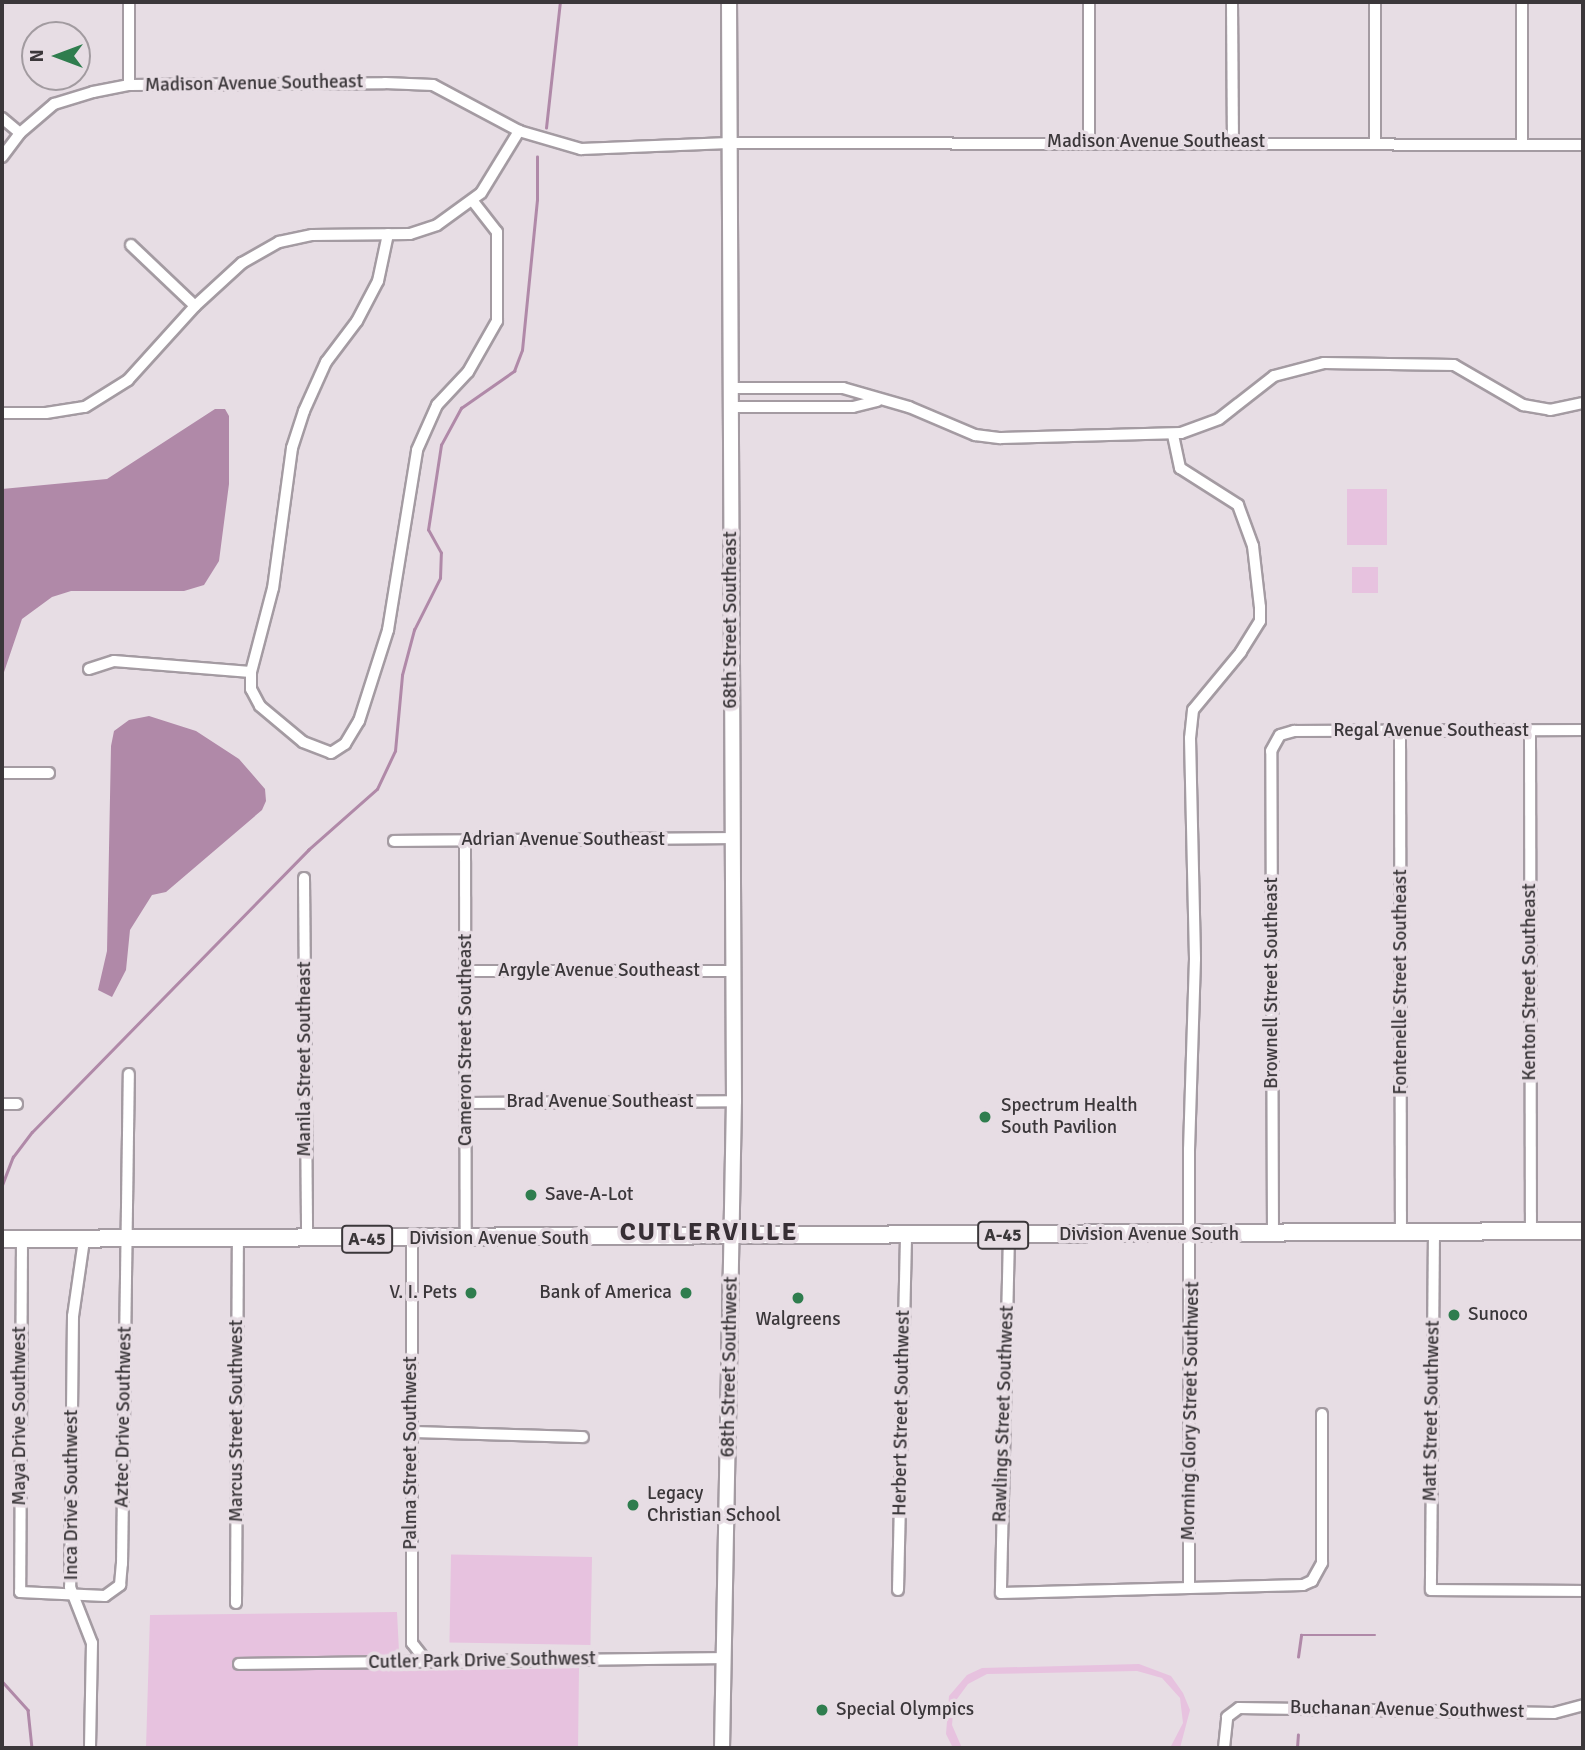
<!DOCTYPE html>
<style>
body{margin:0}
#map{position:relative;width:1585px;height:1750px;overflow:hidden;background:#e7dde4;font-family:Signika,sans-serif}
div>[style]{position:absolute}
.green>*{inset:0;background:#e7c2df;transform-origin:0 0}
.water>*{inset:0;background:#b089a8}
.stream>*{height:2.5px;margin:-1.25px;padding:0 1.25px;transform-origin:1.25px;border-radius:1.25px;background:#b089a8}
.roads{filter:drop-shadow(2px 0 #a49ba2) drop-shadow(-2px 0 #a49ba2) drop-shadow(0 2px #a49ba2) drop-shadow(0 -2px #a49ba2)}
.street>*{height:10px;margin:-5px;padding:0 5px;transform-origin:5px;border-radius:5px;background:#fff}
.secondary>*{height:14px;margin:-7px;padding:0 7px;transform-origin:7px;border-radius:7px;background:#fff}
.primary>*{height:16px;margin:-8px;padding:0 8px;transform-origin:8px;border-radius:8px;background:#fff}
.dots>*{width:19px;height:19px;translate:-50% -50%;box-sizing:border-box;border:4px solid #e7dde4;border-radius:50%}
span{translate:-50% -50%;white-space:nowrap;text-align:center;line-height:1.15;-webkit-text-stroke:7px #e7dde4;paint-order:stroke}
.shield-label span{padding:2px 5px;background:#e7dde4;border:2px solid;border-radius:5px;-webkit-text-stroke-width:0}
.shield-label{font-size:18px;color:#3b373a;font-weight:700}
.street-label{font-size:19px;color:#3b373a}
.poi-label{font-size:19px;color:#3b373a}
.left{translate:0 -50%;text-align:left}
.right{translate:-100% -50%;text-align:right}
.district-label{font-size:26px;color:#372f35;font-weight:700;letter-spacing:2px}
.frame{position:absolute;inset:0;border:4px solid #3b373a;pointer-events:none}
.north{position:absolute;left:21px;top:21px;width:70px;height:70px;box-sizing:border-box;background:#e7dde4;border:2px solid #a29ba0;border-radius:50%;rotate:270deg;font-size:19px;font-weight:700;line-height:28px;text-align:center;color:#3b373a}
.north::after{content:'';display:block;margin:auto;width:24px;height:32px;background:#2f7d4e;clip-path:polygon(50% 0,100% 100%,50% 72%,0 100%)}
</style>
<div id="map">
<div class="green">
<i style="left:1347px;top:489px;width:40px;height:56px"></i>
<i style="left:1352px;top:567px;width:26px;height:26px"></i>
<i style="left:592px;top:1557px;width:88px;height:141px;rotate:91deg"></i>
<i style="clip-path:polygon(397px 1612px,400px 1671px,579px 1668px,578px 1748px,146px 1748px,150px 1615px)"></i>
<i style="clip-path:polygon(1139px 1664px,1171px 1676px,1183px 1693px,1190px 1710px,1180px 1748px,1170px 1748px,1183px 1723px,1180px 1698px,1162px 1678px,1137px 1671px,987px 1674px,968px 1684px,954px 1703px,952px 1725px,962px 1748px,953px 1748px,946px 1734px,949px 1696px,967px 1675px,982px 1668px)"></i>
</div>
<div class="water">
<i style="clip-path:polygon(215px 409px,225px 409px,229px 416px,229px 484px,219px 561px,204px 585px,184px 591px,71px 591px,52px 597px,22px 619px,2px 678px,2px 489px,107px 479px)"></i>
<i style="clip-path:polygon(149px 716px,196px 731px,239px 759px,265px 789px,266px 801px,262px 810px,166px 892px,152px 895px,130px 930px,126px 970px,112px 997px,98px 990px,107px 951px,111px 746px,114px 731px,129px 720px)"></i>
</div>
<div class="stream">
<i style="left:546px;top:128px;width:127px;rotate:-83.7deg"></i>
<i style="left:2px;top:1185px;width:30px;rotate:-69deg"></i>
<i style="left:13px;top:1157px;width:31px;rotate:-53deg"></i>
<i style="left:32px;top:1132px;width:395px;rotate:-45.6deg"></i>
<i style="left:308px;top:850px;width:92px;rotate:-41.5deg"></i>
<i style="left:377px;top:789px;width:42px;rotate:-64.7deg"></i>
<i style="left:395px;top:751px;width:76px;rotate:-84.7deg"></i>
<i style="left:402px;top:675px;width:47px;rotate:-75.1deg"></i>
<i style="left:414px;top:630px;width:58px;rotate:-63.4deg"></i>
<i style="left:440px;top:578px;width:25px;rotate:-88deg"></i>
<i style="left:441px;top:553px;width:26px;rotate:-119deg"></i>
<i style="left:428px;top:530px;width:86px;rotate:-81.3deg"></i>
<i style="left:441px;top:445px;width:42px;rotate:-61.6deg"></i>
<i style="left:461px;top:408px;width:65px;rotate:-34.9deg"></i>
<i style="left:514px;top:371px;width:22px;rotate:-69deg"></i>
<i style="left:522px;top:350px;width:151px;rotate:-84.3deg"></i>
<i style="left:537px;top:200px;width:43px;rotate:-90deg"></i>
<i style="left:1298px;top:1657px;width:22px;rotate:-82deg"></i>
<i style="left:1301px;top:1635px;width:74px"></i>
<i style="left:2px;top:1681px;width:39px;rotate:48deg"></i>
<i style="left:28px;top:1710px;width:38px;rotate:84deg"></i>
<i style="left:1297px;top:1748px;width:13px;rotate:-86deg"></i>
</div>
<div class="roads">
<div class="street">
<i style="left:129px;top:2px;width:83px;rotate:90deg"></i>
<i style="left:1089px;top:2px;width:140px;rotate:90deg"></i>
<i style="left:1232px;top:2px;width:140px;rotate:89.6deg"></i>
<i style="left:1375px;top:2px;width:141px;rotate:90deg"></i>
<i style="left:1522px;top:2px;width:142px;rotate:90deg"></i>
<i style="left:2px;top:118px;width:23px;rotate:40deg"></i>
<i style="left:2px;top:157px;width:30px;rotate:-53deg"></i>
<i style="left:20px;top:133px;width:45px;rotate:-40.5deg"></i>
<i style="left:54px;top:104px;width:41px;rotate:-17.1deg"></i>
<i style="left:93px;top:92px;width:37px;rotate:-11deg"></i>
<i style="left:129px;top:85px;width:256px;rotate:-0.4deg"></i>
<i style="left:385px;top:83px;width:48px;rotate:2.4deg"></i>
<i style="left:433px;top:85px;width:98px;rotate:28.1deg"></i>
<i style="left:519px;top:131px;width:65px;rotate:16.2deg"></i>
<i style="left:581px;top:149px;width:148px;rotate:-2.3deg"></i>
<i style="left:729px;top:143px;width:854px;rotate:0.13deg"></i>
<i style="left:388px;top:234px;width:48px;rotate:102deg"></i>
<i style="left:378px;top:281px;width:45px;rotate:117.7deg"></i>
<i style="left:357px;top:321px;width:51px;rotate:127.1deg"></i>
<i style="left:326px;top:362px;width:54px;rotate:114.2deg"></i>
<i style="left:304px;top:411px;width:39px;rotate:108deg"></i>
<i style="left:292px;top:448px;width:141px;rotate:97.7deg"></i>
<i style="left:273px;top:588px;width:87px;rotate:104.7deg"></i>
<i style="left:251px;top:672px;width:17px;rotate:90deg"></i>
<i style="left:251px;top:689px;width:19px;rotate:62deg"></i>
<i style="left:260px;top:706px;width:56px;rotate:39.9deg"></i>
<i style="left:303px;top:742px;width:30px;rotate:21deg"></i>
<i style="left:331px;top:753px;width:17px;rotate:-33deg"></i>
<i style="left:345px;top:744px;width:27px;rotate:-59deg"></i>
<i style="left:359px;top:721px;width:96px;rotate:-72.3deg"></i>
<i style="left:388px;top:630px;width:182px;rotate:-80.8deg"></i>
<i style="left:417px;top:450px;width:49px;rotate:-66deg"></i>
<i style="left:437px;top:405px;width:45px;rotate:-46.8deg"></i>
<i style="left:468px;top:372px;width:59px;rotate:-60.4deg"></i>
<i style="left:497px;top:321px;width:89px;rotate:-90deg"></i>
<i style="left:497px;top:232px;width:39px;rotate:-128deg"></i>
<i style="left:131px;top:245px;width:88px;rotate:43.6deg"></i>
<i style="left:730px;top:388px;width:113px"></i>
<i style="left:843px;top:388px;width:69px;rotate:16.1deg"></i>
<i style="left:909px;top:407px;width:72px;rotate:23deg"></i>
<i style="left:975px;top:435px;width:26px;rotate:7deg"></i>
<i style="left:1001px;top:438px;width:180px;rotate:-1.6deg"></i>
<i style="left:1181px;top:433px;width:40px;rotate:-20.2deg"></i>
<i style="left:1219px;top:419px;width:70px;rotate:-38deg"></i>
<i style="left:1274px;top:376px;width:52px;rotate:-14.6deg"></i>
<i style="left:1324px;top:363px;width:130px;rotate:0.9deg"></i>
<i style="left:1454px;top:365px;width:80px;rotate:30.1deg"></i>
<i style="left:1523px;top:405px;width:27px;rotate:10deg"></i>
<i style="left:1550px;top:410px;width:34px;rotate:-12deg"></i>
<i style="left:730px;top:407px;width:123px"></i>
<i style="left:853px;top:407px;width:25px;rotate:-14deg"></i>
<i style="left:2px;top:413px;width:44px"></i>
<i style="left:46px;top:413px;width:39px;rotate:-9deg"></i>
<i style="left:85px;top:407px;width:51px;rotate:-32.1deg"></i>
<i style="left:128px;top:380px;width:100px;rotate:-47.8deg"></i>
<i style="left:195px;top:306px;width:64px;rotate:-42.5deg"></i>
<i style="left:242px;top:263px;width:43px;rotate:-29.6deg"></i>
<i style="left:279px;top:242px;width:34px;rotate:-12deg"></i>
<i style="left:312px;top:235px;width:98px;rotate:-0.6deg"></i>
<i style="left:410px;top:234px;width:28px;rotate:-18deg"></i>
<i style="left:437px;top:225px;width:54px;rotate:-36deg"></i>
<i style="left:481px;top:193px;width:73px;rotate:-58.5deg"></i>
<i style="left:1173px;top:435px;width:34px;rotate:78deg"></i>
<i style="left:1180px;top:468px;width:69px;rotate:32.5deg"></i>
<i style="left:1238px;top:505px;width:44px;rotate:69.9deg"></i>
<i style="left:1253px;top:546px;width:61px;rotate:83.5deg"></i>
<i style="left:1260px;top:607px;width:14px;rotate:90deg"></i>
<i style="left:1260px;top:621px;width:36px;rotate:122deg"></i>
<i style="left:1241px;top:652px;width:75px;rotate:129.6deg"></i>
<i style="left:1193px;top:710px;width:28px;rotate:96deg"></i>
<i style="left:1190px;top:738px;width:221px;rotate:88.7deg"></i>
<i style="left:1195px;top:959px;width:190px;rotate:91.8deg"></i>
<i style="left:1189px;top:1149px;width:439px;rotate:90deg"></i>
<i style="left:89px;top:669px;width:26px;rotate:-18deg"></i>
<i style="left:114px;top:661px;width:137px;rotate:4.6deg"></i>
<i style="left:1400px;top:731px;width:501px;rotate:89.89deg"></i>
<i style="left:1530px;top:732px;width:500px;rotate:89.89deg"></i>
<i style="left:2px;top:773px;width:47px"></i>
<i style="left:465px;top:840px;width:399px;rotate:89.9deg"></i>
<i style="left:394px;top:841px;width:338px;rotate:-0.5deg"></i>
<i style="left:304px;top:878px;width:362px;rotate:89.5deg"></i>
<i style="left:466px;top:971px;width:266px"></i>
<i style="left:466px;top:1103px;width:268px;rotate:-0.4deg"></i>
<i style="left:2px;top:1104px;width:15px"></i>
<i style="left:1434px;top:1232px;width:358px;rotate:90.5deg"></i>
<i style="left:1431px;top:1590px;width:152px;rotate:0.4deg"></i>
<i style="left:1273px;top:1234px;width:483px;rotate:-90.2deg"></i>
<i style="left:1271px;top:751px;width:18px;rotate:-61deg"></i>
<i style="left:1280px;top:735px;width:15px;rotate:-16deg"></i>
<i style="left:1294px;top:731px;width:289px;rotate:-0.2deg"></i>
<i style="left:1009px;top:1235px;width:358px;rotate:91.3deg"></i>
<i style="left:1001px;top:1593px;width:302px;rotate:-1.5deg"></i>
<i style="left:1303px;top:1585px;width:10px;rotate:-24deg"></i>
<i style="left:1312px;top:1581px;width:21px;rotate:-61deg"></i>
<i style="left:1322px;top:1563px;width:149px;rotate:-90deg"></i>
<i style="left:22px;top:1239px;width:353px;rotate:90.3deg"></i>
<i style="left:20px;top:1592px;width:85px;rotate:2.7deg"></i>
<i style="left:105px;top:1596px;width:19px;rotate:-36deg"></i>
<i style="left:120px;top:1585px;width:21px;rotate:-85deg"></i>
<i style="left:122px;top:1564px;width:490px;rotate:-89.2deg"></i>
<i style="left:412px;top:1239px;width:404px;rotate:90deg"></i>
<i style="left:412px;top:1643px;width:23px;rotate:52deg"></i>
<i style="left:84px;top:1240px;width:77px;rotate:98.2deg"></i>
<i style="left:73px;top:1316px;width:271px;rotate:90.6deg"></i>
<i style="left:70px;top:1587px;width:60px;rotate:68.6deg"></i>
<i style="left:92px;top:1643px;width:105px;rotate:91.1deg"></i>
<i style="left:411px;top:1432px;width:172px;rotate:1.7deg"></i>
<i style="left:898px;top:1590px;width:354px;rotate:-88.7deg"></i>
<i style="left:236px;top:1603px;width:363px;rotate:-89.7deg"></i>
<i style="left:239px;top:1664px;width:485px;rotate:-0.7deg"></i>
<i style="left:1224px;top:1748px;width:31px;rotate:-84deg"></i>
<i style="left:1227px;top:1717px;width:15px;rotate:-37deg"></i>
<i style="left:1239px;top:1708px;width:315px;rotate:0.9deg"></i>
<i style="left:1554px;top:1713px;width:30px;rotate:-15deg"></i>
</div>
<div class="secondary">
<i style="left:722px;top:1748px;width:647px;rotate:-88.94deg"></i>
<i style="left:734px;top:1101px;width:1099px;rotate:-90.26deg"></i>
</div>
<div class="primary">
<i style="left:2px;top:1239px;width:1581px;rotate:-0.29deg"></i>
</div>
</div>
<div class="dots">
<i style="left:985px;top:1117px;background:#2f7d4e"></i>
<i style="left:531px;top:1195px;background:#2f7d4e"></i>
<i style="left:471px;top:1293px;background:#2f7d4e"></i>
<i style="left:686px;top:1293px;background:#2f7d4e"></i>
<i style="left:798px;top:1298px;background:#2f7d4e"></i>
<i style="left:1454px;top:1315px;background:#2f7d4e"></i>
<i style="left:633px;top:1505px;background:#2f7d4e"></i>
<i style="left:822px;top:1710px;background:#2f7d4e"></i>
</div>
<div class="shield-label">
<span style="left:1003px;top:1235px">A-45</span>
<span style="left:367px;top:1239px">A-45</span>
</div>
<div class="street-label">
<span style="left:254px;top:84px;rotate:-1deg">Madison Avenue Southeast</span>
<span style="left:1156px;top:142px">Madison Avenue Southeast</span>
<span style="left:731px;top:620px;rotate:-90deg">68th Street Southeast</span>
<span style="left:1431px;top:731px">Regal Avenue Southeast</span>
<span style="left:563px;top:840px">Adrian Avenue Southeast</span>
<span style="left:599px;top:971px">Argyle Avenue Southeast</span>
<span style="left:1401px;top:982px;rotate:-90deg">Fontenelle Street Southeast</span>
<span style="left:1530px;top:982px;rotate:-90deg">Kenton Street Southeast</span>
<span style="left:1272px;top:983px;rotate:-90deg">Brownell Street Southeast</span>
<span style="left:466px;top:1040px;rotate:-90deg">Cameron Street Southeast</span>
<span style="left:305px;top:1059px;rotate:-90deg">Manila Street Southeast</span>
<span style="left:600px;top:1102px">Brad Avenue Southeast</span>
<span style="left:1149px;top:1235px">Division Avenue South</span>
<span style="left:499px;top:1239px">Division Avenue South</span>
<span style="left:730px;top:1367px;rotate:-89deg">68th Street Southwest</span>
<span style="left:1191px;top:1411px;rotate:-89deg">Morning Glory Street Southwest</span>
<span style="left:1432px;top:1411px;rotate:-89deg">Matt Street Southwest</span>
<span style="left:902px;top:1413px;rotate:-89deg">Herbert Street Southwest</span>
<span style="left:1004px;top:1414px;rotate:-88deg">Rawlings Street Southwest</span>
<span style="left:20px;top:1416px;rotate:-90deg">Maya Drive Southwest</span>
<span style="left:124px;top:1417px;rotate:-89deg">Aztec Drive Southwest</span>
<span style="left:237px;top:1421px;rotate:-90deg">Marcus Street Southwest</span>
<span style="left:411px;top:1453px;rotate:-90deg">Palma Street Southwest</span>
<span style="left:72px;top:1495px;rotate:-90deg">Inca Drive Southwest</span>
<span style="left:482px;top:1661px;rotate:-1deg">Cutler Park Drive Southwest</span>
<span style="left:1407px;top:1710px;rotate:1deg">Buchanan Avenue Southwest</span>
</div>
<div class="poi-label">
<span class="left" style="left:1001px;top:1117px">Spectrum Health<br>South Pavilion</span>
<span class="left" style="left:545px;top:1195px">Save-A-Lot</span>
<span class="right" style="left:457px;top:1293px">V. I. Pets</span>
<span class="right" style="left:672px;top:1293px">Bank of America</span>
<span class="left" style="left:1468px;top:1315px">Sunoco</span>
<span style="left:798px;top:1320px">Walgreens</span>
<span class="left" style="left:647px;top:1505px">Legacy<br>Christian School</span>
<span class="left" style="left:836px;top:1710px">Special Olympics</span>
</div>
<div class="district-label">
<span style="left:709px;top:1233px">CUTLERVILLE</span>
</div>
<div class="frame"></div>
<div class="north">N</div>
</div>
